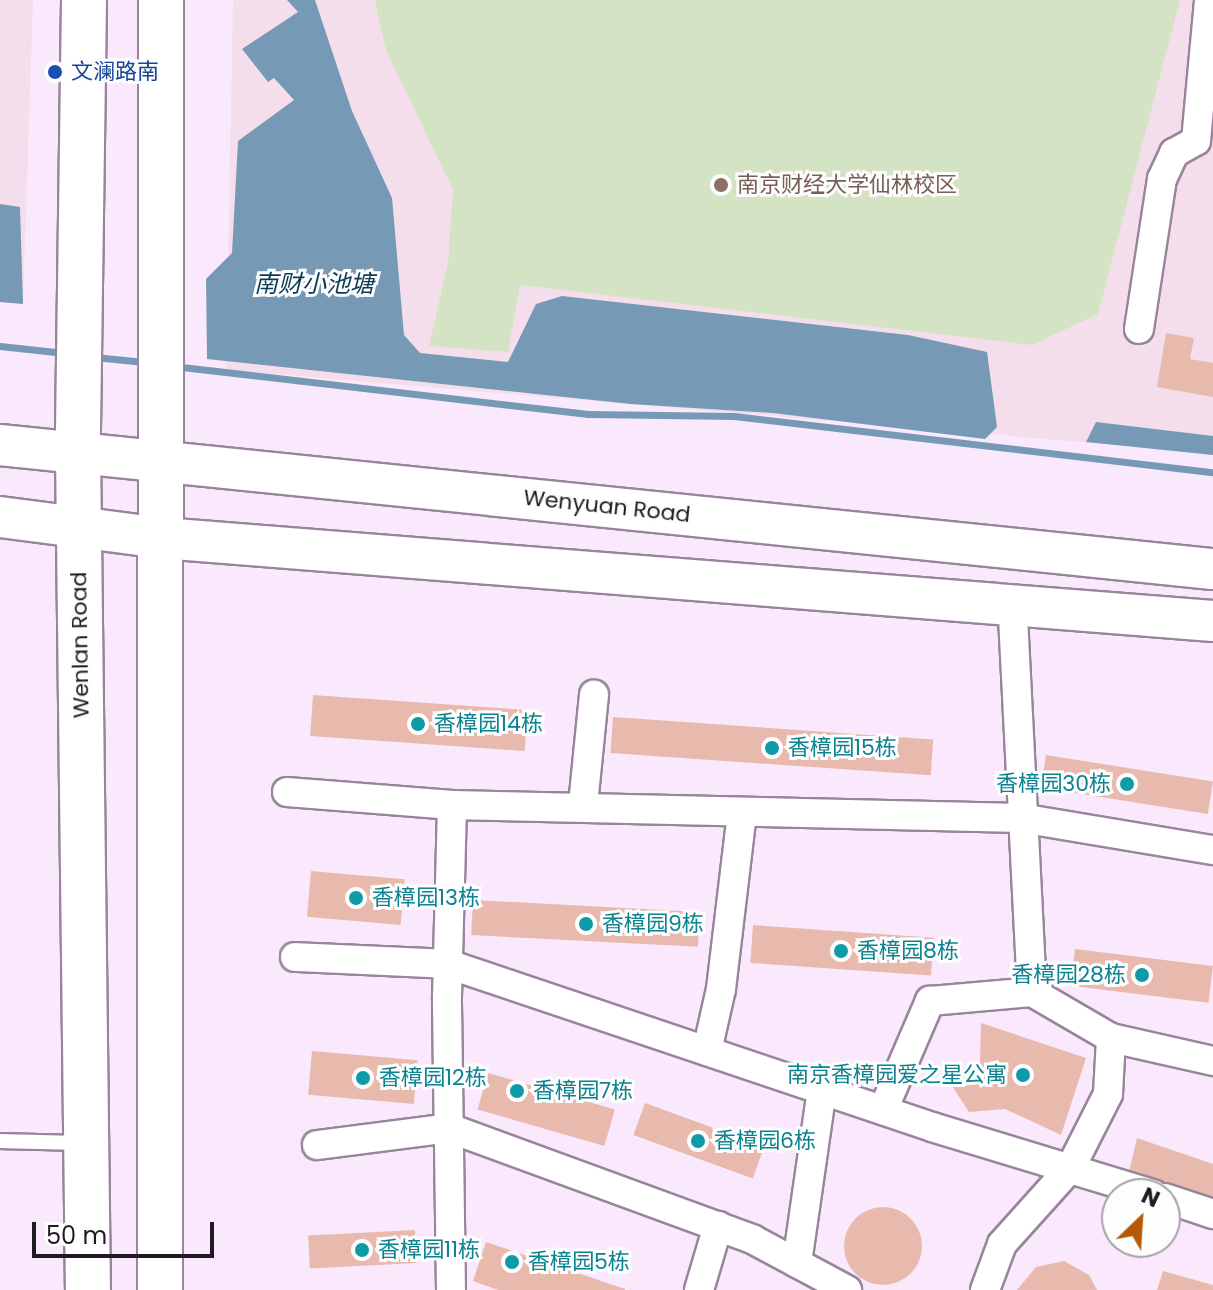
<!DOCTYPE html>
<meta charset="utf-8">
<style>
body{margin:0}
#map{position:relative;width:1213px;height:1290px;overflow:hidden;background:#fae9fc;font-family:Poppins,"Noto Sans SC",sans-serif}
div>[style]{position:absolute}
.education>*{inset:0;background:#f4deeb}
.green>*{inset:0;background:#d5e3c5}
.water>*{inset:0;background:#769ab5}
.stream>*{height:7px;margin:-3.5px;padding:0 3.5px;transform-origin:3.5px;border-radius:3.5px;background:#769ab5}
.building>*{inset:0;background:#e8baad;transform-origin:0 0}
.round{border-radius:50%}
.roads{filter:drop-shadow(2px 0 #98859b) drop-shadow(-2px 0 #98859b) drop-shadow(0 2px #98859b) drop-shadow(0 -2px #98859b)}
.lane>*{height:14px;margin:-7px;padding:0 7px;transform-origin:7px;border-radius:7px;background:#fff}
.street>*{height:28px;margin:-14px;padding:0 14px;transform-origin:14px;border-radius:14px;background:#fff}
.secondary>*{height:40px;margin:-20px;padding:0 20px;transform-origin:20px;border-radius:20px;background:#fff}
.primary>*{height:44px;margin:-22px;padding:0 22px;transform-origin:22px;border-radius:22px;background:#fff}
.dots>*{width:22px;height:22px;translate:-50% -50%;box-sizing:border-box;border:4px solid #fdfdfd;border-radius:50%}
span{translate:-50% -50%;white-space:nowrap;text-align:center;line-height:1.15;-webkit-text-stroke:6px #fdfdfd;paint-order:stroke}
.transit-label{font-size:22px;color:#164399}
.left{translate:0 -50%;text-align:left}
.education-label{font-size:22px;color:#785e54}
.street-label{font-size:22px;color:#201921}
.culture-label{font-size:22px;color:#0d838f}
.right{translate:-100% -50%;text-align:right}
.water-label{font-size:24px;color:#0c3a56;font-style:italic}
.north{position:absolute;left:1101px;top:1178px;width:80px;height:80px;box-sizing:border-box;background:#fdfdfd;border:2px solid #a5a2a5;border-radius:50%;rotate:25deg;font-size:22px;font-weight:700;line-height:32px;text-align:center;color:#201921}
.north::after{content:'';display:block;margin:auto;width:28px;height:36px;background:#b65905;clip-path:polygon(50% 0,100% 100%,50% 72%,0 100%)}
.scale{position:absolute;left:32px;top:1222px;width:182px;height:36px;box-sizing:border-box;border:4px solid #201921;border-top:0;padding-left:10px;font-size:24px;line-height:28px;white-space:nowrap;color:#201921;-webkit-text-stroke:6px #fdfdfd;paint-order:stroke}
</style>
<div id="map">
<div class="education">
<i style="clip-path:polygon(0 0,33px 0,23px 304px,0 302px)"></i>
<i style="clip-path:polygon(233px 0,1213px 0,1213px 453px,226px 370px)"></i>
</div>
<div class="green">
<i style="clip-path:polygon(375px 0,1180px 0,1098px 314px,1032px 345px,520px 285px,508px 352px,429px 346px,448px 263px,453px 190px,386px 50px)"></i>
</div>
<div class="water">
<i style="clip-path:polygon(287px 0,315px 0,352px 111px,392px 198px,404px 335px,420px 353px,508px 362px,536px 304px,562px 296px,908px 335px,987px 352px,997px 427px,985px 439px,773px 413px,631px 404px,207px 359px,206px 279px,232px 253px,238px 141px,294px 100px,274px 78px,268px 82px,242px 49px,298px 12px)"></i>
<i style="clip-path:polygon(0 204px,20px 207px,23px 304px,0 302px)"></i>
<i style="clip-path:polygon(1096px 422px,1213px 436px,1213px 455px,1086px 442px)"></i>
</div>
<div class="stream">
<i style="left:0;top:346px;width:65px;rotate:6.1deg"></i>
<i style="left:94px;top:357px;width:51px;rotate:5.6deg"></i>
<i style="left:173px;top:366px;width:418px;rotate:6.6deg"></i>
<i style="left:588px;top:414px;width:146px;rotate:0.8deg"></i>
<i style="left:734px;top:416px;width:482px;rotate:6.7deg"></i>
</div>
<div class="building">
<i style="clip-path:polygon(1166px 333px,1194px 338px,1190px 359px,1213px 363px,1213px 397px,1157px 387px)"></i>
<i style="left:313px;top:695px;width:215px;height:41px;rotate:4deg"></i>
<i style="left:613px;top:717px;width:321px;height:36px;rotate:4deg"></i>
<i style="left:1046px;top:755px;width:169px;height:33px;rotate:9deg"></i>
<i style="left:311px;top:871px;width:94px;height:46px;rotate:5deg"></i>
<i style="left:473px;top:900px;width:227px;height:35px;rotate:3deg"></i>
<i style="left:753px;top:925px;width:181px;height:38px;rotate:4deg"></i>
<i style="left:1075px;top:949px;width:139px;height:37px;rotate:7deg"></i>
<i style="clip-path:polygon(981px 1023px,1086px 1058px,1061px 1135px,1005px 1109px,969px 1112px,952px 1086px,980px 1064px)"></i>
<i style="left:312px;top:1051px;width:106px;height:44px;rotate:5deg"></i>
<i style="left:488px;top:1073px;width:132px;height:38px;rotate:16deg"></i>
<i style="left:645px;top:1103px;width:127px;height:34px;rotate:20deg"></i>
<i style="clip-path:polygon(1137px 1138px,1213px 1164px,1213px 1201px,1129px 1172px)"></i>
<i class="round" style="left:844px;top:1207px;width:78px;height:78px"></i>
<i style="left:415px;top:1230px;width:33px;height:107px;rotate:87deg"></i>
<i style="clip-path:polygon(486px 1242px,625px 1289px,625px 1290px,498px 1290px,473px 1281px)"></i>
<i style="clip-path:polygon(1064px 1261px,1089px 1275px,1097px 1290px,1017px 1290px,1036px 1267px)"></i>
<i style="clip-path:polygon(1163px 1271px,1213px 1285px,1213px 1290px,1157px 1290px)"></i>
</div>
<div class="roads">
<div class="lane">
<i style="left:0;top:1141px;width:84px;rotate:1.4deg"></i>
</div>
<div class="street">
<i style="left:1139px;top:329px;width:152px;rotate:-81.3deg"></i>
<i style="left:1162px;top:179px;width:29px;rotate:-65deg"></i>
<i style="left:1174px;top:153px;width:25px;rotate:-29deg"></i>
<i style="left:1196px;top:141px;width:142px;rotate:-84.7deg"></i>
<i style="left:287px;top:792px;width:166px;rotate:4.5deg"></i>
<i style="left:452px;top:805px;width:569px;rotate:1.31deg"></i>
<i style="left:1021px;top:818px;width:195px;rotate:9.5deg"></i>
<i style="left:583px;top:805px;width:111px;rotate:-84.3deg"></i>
<i style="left:295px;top:957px;width:153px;rotate:2.6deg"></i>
<i style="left:448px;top:964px;width:511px;rotate:18.61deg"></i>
<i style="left:932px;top:1127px;width:231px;rotate:16.9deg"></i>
<i style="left:1111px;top:1038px;width:105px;rotate:12.7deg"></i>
<i style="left:707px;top:1051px;width:64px;rotate:-77.3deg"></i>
<i style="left:721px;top:989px;width:178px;rotate:-83.2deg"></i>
<i style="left:883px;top:1110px;width:119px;rotate:-66.7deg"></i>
<i style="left:930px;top:1001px;width:102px;rotate:-5deg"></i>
<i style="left:317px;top:1145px;width:133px;rotate:-7.3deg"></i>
<i style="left:449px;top:1128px;width:323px;rotate:20.1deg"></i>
<i style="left:752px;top:1239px;width:108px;rotate:28.2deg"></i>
<i style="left:1165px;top:1198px;width:51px;rotate:18.4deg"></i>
<i style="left:797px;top:1263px;width:175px;rotate:-81.8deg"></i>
<i style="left:451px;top:1290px;width:293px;rotate:-90.8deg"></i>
<i style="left:447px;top:997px;width:192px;rotate:-88.5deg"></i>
<i style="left:699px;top:1290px;width:67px;rotate:-73.5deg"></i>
<i style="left:985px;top:1290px;width:49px;rotate:-69.7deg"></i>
<i style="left:1002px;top:1244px;width:103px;rotate:-48.1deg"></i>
<i style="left:1071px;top:1167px;width:82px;rotate:-63.1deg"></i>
<i style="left:1108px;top:1094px;width:56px;rotate:-86.9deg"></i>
<i style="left:1111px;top:1038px;width:91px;rotate:-149.8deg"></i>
<i style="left:1032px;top:992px;width:390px;rotate:-92.9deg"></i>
</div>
<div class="secondary">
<i style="left:0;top:445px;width:1219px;rotate:5.84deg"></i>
<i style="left:0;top:517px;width:163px;rotate:7.4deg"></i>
<i style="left:162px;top:538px;width:1054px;rotate:4.52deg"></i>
</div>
<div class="primary">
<i style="left:84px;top:0;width:452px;rotate:90.8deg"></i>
<i style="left:78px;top:452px;width:838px;rotate:89.32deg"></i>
<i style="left:160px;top:1290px;width:1290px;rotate:-89.96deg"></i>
</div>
</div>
<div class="dots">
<i style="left:55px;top:72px;background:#1a4fb4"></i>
<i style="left:721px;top:185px;background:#8d6e63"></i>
<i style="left:418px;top:724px;background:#0f9aa8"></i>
<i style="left:772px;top:748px;background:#0f9aa8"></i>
<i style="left:1127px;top:784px;background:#0f9aa8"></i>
<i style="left:356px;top:898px;background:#0f9aa8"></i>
<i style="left:586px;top:924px;background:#0f9aa8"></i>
<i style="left:841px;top:951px;background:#0f9aa8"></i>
<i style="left:1142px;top:975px;background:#0f9aa8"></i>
<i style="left:1023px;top:1075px;background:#0f9aa8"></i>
<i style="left:363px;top:1078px;background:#0f9aa8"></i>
<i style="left:517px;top:1091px;background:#0f9aa8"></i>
<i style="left:698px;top:1141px;background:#0f9aa8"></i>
<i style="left:362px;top:1250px;background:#0f9aa8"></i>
<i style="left:512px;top:1262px;background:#0f9aa8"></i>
</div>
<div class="transit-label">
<span class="left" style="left:71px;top:72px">文澜路南</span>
</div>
<div class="education-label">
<span class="left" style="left:737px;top:185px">南京财经大学仙林校区</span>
</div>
<div class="street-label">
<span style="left:607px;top:506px;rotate:6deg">Wenyuan Road</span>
<span style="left:80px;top:645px;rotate:-91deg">Wenlan Road</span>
</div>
<div class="culture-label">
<span class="left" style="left:434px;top:724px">香樟园14栋</span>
<span class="left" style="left:788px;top:748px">香樟园15栋</span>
<span class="right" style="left:1111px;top:784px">香樟园30栋</span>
<span class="left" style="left:372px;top:898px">香樟园13栋</span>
<span class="left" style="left:602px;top:924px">香樟园9栋</span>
<span class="left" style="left:857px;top:951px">香樟园8栋</span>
<span class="right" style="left:1126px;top:975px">香樟园28栋</span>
<span class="right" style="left:1007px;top:1075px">南京香樟园爱之星公寓</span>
<span class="left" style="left:379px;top:1078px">香樟园12栋</span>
<span class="left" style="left:533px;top:1091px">香樟园7栋</span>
<span class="left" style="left:714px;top:1141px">香樟园6栋</span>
<span class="left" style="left:378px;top:1250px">香樟园11栋</span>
<span class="left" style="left:528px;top:1262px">香樟园5栋</span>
</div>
<div class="water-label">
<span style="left:314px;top:284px">南财小池塘</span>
</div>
<div class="north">N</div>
<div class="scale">50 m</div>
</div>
